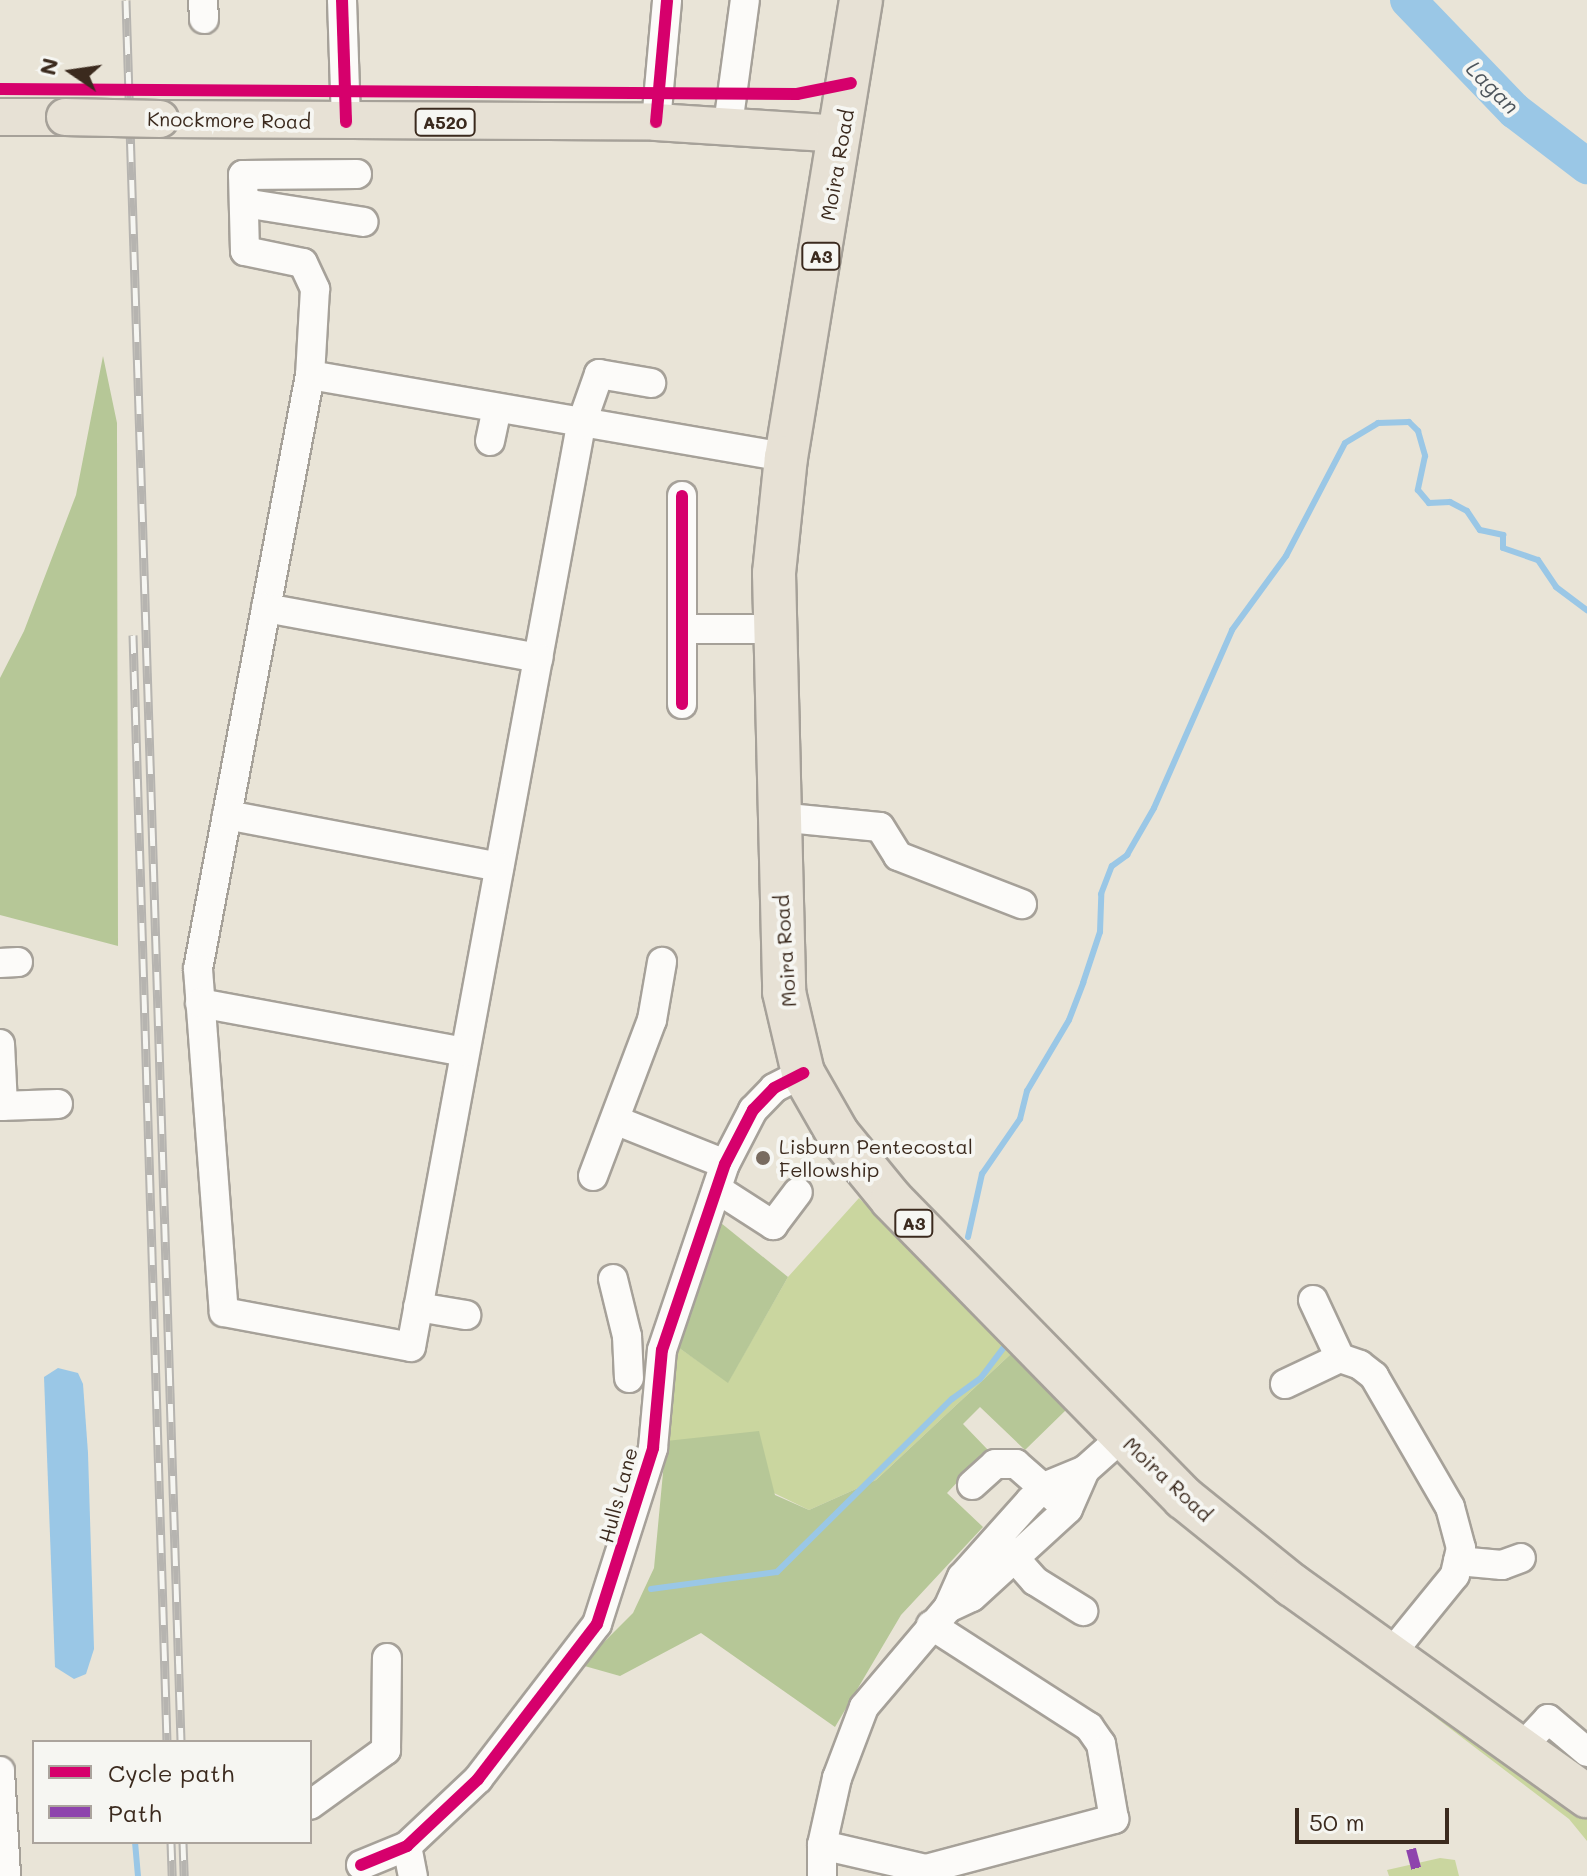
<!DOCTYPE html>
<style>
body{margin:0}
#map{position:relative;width:1587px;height:1876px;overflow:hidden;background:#e9e4d7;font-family:Mali,sans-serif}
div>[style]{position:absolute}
.green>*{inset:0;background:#cad69f}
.forest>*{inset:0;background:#b6c797}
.water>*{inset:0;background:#9ac7e6}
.stream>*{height:6px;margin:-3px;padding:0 3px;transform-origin:3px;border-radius:3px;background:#9ac7e6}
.river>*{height:36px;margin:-18px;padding:0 18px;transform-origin:18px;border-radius:18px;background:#9ac7e6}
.roads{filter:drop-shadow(2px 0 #a6a199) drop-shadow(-2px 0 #a6a199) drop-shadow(0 2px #a6a199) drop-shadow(0 -2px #a6a199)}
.minor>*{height:28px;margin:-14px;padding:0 14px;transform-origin:14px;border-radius:14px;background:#fcfbf9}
.major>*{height:36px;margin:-18px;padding:0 18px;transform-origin:18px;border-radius:18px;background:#e7e1d5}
.highway>*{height:42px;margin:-21px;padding:0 21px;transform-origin:21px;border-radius:21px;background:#e7e1d5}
.rail>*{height:9px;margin-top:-4.5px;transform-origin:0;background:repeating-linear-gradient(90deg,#f6f6f2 0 18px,#b6b4b0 0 36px);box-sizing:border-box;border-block:2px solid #b6b4b0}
.bridges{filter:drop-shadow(2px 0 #a6a199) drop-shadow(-2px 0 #a6a199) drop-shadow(0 2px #a6a199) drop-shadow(0 -2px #a6a199)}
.major-bridge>*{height:36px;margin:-18px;padding:0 18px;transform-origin:18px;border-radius:18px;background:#e7e1d5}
.quiet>*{height:10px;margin-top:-5px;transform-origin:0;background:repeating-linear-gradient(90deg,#8e44ad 0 20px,transparent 0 30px)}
.cycleway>*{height:12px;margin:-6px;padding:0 6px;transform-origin:6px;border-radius:6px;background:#d6006c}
.dots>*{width:22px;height:22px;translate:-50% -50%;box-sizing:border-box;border:4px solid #f6f6f2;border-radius:50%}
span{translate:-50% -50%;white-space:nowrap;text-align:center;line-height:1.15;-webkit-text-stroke:8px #f6f6f2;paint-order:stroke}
.shield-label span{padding:2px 6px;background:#f6f6f2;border:2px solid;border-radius:6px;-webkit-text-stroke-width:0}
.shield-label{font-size:18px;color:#3b2a1e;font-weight:700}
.street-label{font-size:20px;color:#3b2a1e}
.poi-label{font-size:20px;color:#3b2a1e}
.left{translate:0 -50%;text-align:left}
.water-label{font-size:22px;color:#4d555c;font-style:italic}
.legend{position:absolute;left:32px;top:1740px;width:280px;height:104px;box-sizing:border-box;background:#f6f6f2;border:2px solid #aba49d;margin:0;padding:10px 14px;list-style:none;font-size:24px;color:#3b2a1e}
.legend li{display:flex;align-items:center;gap:16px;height:40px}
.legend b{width:40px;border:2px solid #aba49d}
.north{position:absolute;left:32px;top:32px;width:80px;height:80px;-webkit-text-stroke:6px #f6f6f2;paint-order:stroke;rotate:283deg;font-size:22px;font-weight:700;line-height:32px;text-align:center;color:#3b2a1e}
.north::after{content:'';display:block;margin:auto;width:28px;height:36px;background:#3b2a1e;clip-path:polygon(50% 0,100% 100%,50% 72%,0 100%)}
.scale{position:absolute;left:1295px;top:1808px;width:154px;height:36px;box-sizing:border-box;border:4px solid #3b2a1e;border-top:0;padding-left:10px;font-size:24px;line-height:28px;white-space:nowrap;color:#3b2a1e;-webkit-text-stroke:6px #f6f6f2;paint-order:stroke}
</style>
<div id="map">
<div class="green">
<i style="clip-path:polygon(859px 1198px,1013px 1352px,876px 1480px,809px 1510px,666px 1441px,675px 1345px,728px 1382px,788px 1277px)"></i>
<i style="clip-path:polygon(1372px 1669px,1561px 1792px,1587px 1818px,1587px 1841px,1569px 1819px)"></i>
<i style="clip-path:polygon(1440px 1858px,1455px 1860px,1459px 1876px,1389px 1876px,1387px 1870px)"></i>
</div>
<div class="forest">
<i style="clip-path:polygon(103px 356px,117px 423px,118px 946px,0 915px,0 678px,24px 631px,76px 495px)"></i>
<i style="clip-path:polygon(716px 1219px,788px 1277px,728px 1383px,675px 1345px)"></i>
<i style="clip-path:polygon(1013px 1352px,1067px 1409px,1025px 1450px,980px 1407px,963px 1424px,988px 1450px,947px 1493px,983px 1527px,901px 1615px,835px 1727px,701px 1633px,620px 1676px,581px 1665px,633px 1613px,654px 1568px,666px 1441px,759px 1431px,775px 1495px,809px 1510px,876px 1480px)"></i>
</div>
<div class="water">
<i style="clip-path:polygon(58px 1368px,78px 1373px,83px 1384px,88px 1453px,94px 1649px,86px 1674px,74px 1679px,55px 1667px,44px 1377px)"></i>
</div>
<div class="stream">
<i style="left:968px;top:1237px;width:65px;rotate:-77.5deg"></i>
<i style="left:982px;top:1174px;width:67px;rotate:-55.4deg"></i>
<i style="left:1020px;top:1119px;width:29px;rotate:-76deg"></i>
<i style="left:1027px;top:1091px;width:82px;rotate:-59.4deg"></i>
<i style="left:1069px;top:1020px;width:40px;rotate:-69deg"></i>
<i style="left:1083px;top:983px;width:54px;rotate:-71.6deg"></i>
<i style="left:1100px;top:932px;width:38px;rotate:-88deg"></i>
<i style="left:1101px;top:894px;width:30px;rotate:-69deg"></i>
<i style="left:1112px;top:866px;width:19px;rotate:-36deg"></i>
<i style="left:1127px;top:855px;width:54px;rotate:-60.1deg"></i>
<i style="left:1154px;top:808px;width:194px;rotate:-66.3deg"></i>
<i style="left:1232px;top:630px;width:92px;rotate:-53.9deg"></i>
<i style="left:1286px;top:556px;width:127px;rotate:-62.4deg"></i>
<i style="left:1345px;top:443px;width:39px;rotate:-31deg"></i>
<i style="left:1378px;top:423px;width:31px;rotate:-2deg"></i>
<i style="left:1409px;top:422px;width:13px;rotate:45deg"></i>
<i style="left:1418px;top:431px;width:26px;rotate:74deg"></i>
<i style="left:1425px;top:456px;width:35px;rotate:102deg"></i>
<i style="left:1418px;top:490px;width:17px;rotate:50deg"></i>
<i style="left:1429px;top:503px;width:21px;rotate:-3deg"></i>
<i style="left:1450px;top:502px;width:19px;rotate:28deg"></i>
<i style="left:1467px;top:511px;width:23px;rotate:56deg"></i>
<i style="left:1480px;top:530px;width:24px;rotate:12deg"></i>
<i style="left:1503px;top:535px;width:13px;rotate:90deg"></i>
<i style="left:1503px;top:548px;width:37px;rotate:19deg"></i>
<i style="left:1538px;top:560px;width:32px;rotate:56deg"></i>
<i style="left:1556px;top:587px;width:39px;rotate:37deg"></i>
<i style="left:651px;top:1589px;width:127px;rotate:-7.7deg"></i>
<i style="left:777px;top:1572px;width:246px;rotate:-44.7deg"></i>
<i style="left:952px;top:1399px;width:34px;rotate:-36deg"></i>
<i style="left:980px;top:1379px;width:39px;rotate:-53deg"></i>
<i style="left:135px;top:1842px;width:34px;rotate:85deg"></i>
</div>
<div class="river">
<i style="left:1408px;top:0;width:154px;rotate:46.1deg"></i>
<i style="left:1515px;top:111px;width:91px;rotate:37.4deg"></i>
</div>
<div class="roads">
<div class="minor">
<i style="left:203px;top:0;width:19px;rotate:87deg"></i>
<i style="left:342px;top:0;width:122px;rotate:88.1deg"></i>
<i style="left:656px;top:122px;width:122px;rotate:-84.8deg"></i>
<i style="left:728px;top:125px;width:126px;rotate:-82.3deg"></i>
<i style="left:357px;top:174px;width:114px;rotate:179.5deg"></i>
<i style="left:243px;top:175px;width:76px;rotate:88.5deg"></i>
<i style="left:245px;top:251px;width:59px;rotate:11.7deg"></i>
<i style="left:303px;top:263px;width:29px;rotate:65deg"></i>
<i style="left:315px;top:289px;width:86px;rotate:93.3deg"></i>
<i style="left:310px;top:375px;width:604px;rotate:100.68deg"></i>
<i style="left:198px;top:969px;width:344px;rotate:85.7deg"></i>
<i style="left:224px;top:1312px;width:190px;rotate:10.6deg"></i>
<i style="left:411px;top:1347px;width:938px;rotate:-79.55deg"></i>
<i style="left:581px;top:425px;width:54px;rotate:-70.6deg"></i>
<i style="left:599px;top:374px;width:53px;rotate:9.8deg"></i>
<i style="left:244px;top:203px;width:121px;rotate:9deg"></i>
<i style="left:310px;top:375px;width:483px;rotate:9.8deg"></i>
<i style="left:490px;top:441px;width:33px;rotate:-78deg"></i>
<i style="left:682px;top:496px;width:208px;rotate:90deg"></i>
<i style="left:266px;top:608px;width:277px;rotate:10.4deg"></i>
<i style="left:683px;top:629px;width:91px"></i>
<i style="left:227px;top:815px;width:277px;rotate:10.8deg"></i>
<i style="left:778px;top:817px;width:102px;rotate:5.6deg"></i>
<i style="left:880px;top:827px;width:34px;rotate:58deg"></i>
<i style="left:898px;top:856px;width:133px;rotate:21.2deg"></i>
<i style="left:0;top:963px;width:18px;rotate:-3deg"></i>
<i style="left:200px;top:1003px;width:269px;rotate:10.5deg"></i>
<i style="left:0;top:1044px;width:62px;rotate:87.2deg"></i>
<i style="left:0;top:1106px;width:58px;rotate:-2deg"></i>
<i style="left:615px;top:1120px;width:118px;rotate:21.8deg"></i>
<i style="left:593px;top:1176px;width:167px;rotate:-69.3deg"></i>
<i style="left:652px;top:1020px;width:59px;rotate:-80.2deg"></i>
<i style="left:717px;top:1189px;width:67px;rotate:32.7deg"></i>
<i style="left:773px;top:1225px;width:41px;rotate:-52.9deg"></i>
<i style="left:613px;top:1279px;width:59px;rotate:76.2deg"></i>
<i style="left:627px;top:1336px;width:42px;rotate:87.3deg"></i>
<i style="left:1313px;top:1300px;width:64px;rotate:65deg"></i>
<i style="left:418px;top:1307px;width:49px;rotate:9.5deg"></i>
<i style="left:1285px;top:1384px;width:61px;rotate:-25.3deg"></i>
<i style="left:1340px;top:1358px;width:21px;rotate:19deg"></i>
<i style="left:1360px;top:1365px;width:18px;rotate:38deg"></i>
<i style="left:1374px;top:1376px;width:151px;rotate:59.9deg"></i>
<i style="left:1450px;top:1507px;width:42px;rotate:75deg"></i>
<i style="left:1461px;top:1548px;width:28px;rotate:103deg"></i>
<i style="left:1455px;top:1575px;width:103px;rotate:129.1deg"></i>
<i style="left:972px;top:1485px;width:31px;rotate:-42deg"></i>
<i style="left:995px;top:1464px;width:21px"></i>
<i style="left:1016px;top:1464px;width:52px;rotate:41.1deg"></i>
<i style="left:1003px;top:1545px;width:48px;rotate:48.4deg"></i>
<i style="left:1035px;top:1581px;width:57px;rotate:32deg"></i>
<i style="left:1458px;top:1561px;width:44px;rotate:5.2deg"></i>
<i style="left:1502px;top:1565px;width:20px;rotate:-20deg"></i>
<i style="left:948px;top:1608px;width:34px;rotate:-66deg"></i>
<i style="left:962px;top:1577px;width:102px;rotate:-48.2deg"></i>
<i style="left:1030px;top:1501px;width:20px;rotate:-45deg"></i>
<i style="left:1044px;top:1487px;width:44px;rotate:-22.5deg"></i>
<i style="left:1085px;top:1470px;width:50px;rotate:-41.7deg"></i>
<i style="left:1522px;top:1747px;width:38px;rotate:-47deg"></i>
<i style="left:1548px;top:1719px;width:51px;rotate:40.2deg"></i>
<i style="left:0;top:1771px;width:105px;rotate:86.7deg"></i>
<i style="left:310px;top:1805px;width:94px;rotate:-35.9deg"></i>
<i style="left:386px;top:1750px;width:92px;rotate:-89.4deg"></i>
<i style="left:822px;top:1845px;width:107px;rotate:13deg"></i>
<i style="left:926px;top:1869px;width:195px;rotate:-14.9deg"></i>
<i style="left:1114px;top:1819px;width:76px;rotate:-99.8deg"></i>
<i style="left:1101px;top:1744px;width:21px;rotate:-125deg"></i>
<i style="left:1089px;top:1727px;width:188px;rotate:-147.2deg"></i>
<i style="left:407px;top:1846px;width:31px;rotate:79deg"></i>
<i style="left:361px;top:1865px;width:50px;rotate:-22.4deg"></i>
<i style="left:407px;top:1846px;width:98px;rotate:-43.3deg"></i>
<i style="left:478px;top:1779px;width:195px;rotate:-52.5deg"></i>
<i style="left:597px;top:1624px;width:185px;rotate:-72.3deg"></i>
<i style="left:653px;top:1448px;width:98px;rotate:-84.8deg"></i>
<i style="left:662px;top:1350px;width:196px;rotate:-71.3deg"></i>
<i style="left:725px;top:1164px;width:61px;rotate:-62.6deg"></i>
<i style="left:753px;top:1110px;width:30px;rotate:-46deg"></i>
<i style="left:774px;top:1088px;width:33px;rotate:-27deg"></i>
<i style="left:822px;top:1876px;width:31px;rotate:-90deg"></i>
<i style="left:822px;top:1845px;width:69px;rotate:-77.4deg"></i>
<i style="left:837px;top:1778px;width:76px;rotate:-69.2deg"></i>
<i style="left:864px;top:1707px;width:130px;rotate:-49.7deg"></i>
<i style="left:948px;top:1608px;width:26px;rotate:-25deg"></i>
<i style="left:972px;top:1597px;width:130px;rotate:-42.5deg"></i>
<i style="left:1068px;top:1509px;width:43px;rotate:-66.4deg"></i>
</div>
<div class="major">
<i style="left:0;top:117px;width:65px"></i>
<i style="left:160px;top:119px;width:496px;rotate:0.3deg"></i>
<i style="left:656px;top:122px;width:186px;rotate:3.7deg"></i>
</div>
<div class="highway">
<i style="left:861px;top:0;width:463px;rotate:99.3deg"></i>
<i style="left:786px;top:457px;width:117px;rotate:95.9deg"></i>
<i style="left:774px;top:573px;width:419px;rotate:88.6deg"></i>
<i style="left:784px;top:992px;width:83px;rotate:76.8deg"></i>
<i style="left:803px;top:1073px;width:70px;rotate:60.2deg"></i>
<i style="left:838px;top:1134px;width:85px;rotate:50.7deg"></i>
<i style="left:892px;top:1200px;width:417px;rotate:45.6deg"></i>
<i style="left:1184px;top:1498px;width:139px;rotate:38.9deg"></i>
<i style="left:1292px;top:1585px;width:363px;rotate:35.6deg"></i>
</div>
</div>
<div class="rail">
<i style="left:126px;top:0;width:1743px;rotate:88.19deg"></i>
<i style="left:133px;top:635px;width:1108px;rotate:88.24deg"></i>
<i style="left:171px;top:1842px;width:34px;rotate:88deg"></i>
<i style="left:183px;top:1842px;width:34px;rotate:88deg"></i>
</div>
<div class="bridges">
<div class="major-bridge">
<i style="left:65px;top:117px;width:95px;rotate:1.2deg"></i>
</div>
</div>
<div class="quiet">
<i style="left:1411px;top:1849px;width:28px;rotate:75deg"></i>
</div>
<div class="cycleway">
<i style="left:342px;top:0;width:122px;rotate:88.1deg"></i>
<i style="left:0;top:89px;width:797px;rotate:0.36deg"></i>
<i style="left:797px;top:94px;width:55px;rotate:-11.5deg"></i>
<i style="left:656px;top:122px;width:122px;rotate:-84.8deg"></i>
<i style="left:682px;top:496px;width:208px;rotate:90deg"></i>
<i style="left:361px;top:1865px;width:50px;rotate:-22.4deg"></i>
<i style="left:407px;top:1846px;width:98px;rotate:-43.3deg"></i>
<i style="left:478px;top:1779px;width:195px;rotate:-52.5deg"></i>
<i style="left:597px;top:1624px;width:185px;rotate:-72.3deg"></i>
<i style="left:653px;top:1448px;width:98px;rotate:-84.8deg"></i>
<i style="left:662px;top:1350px;width:196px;rotate:-71.3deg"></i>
<i style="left:725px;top:1164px;width:61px;rotate:-62.6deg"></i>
<i style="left:753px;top:1110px;width:30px;rotate:-46deg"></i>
<i style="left:774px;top:1088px;width:33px;rotate:-27deg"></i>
</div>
<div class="dots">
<i style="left:763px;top:1158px;background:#786b5f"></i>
</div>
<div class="shield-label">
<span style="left:445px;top:122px">A520</span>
<span style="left:821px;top:256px">A3</span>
<span style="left:914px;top:1223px">A3</span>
</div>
<div class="street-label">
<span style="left:229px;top:120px;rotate:1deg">Knockmore Road</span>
<span style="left:837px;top:165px;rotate:-80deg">Moira Road</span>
<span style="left:785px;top:951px;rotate:-94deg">Moira Road</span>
<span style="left:1168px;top:1479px;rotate:43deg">Moira Road</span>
<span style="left:618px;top:1495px;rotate:-75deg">Hulls Lane</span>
</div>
<div class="poi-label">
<span class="left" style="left:779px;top:1158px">Lisburn Pentecostal<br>Fellowship</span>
</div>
<div class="water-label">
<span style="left:1493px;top:87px;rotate:45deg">Lagan</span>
</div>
<ul class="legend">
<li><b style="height:10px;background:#d6006c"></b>Cycle path</li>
<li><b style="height:10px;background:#8e44ad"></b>Path</li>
</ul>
<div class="north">N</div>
<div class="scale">50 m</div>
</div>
